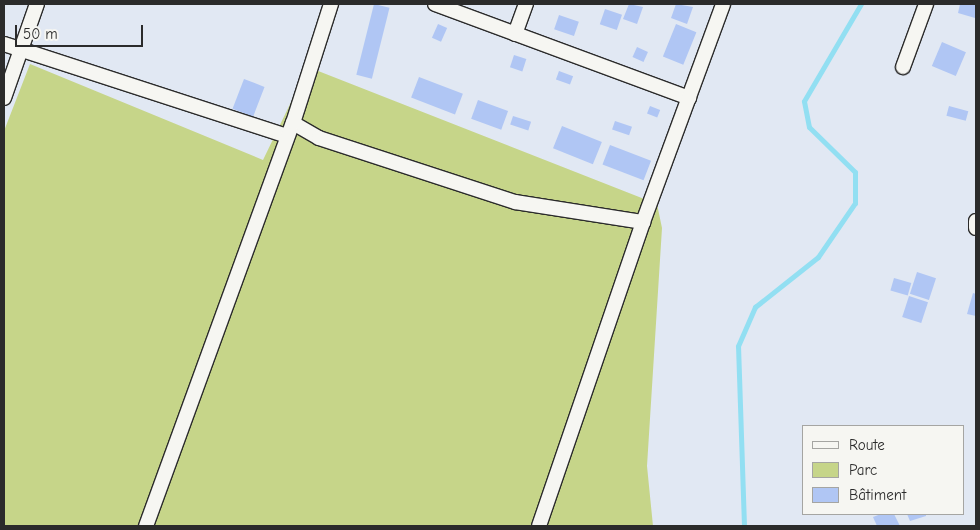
<!DOCTYPE html>
<meta charset="utf-8">
<style>
body{margin:0}
#map{position:relative;width:980px;height:530px;overflow:hidden;background:#e1e8f3;font-family:"Comic Neue",sans-serif}
div>[style]{position:absolute}
.green>*{inset:0;background:#c6d589}
.stream>*{height:5px;margin:-2.5px;padding:0 2.5px;transform-origin:2.5px;border-radius:2.5px;background:#92dff2}
.building>*{inset:0;background:#b0c6f4;transform-origin:0 0}
.roads{filter:drop-shadow(1px 0 #2b2b2b) drop-shadow(-1px 0 #2b2b2b) drop-shadow(0 1px #2b2b2b) drop-shadow(0 -1px #2b2b2b)}
.minor>*{height:14px;margin:-7px;padding:0 7px;transform-origin:7px;border-radius:7px;background:#f6f6f2}
span{translate:-50% -50%;white-space:nowrap;text-align:center;line-height:1.15;-webkit-text-stroke:5px #f6f6f2;paint-order:stroke}
.frame{position:absolute;inset:0;border:5px solid #2b2b2b;pointer-events:none}
.legend{position:absolute;left:802px;top:425px;width:162px;height:90px;box-sizing:border-box;background:#f6f6f2;border:1px solid #a5a5a2;margin:0;padding:6px 9px;list-style:none;font-size:15px;color:#2b2b2b}
.legend li{display:flex;align-items:center;gap:10px;height:25px}
.legend b{width:25px;border:1px solid #a5a5a2}
.scale{position:absolute;left:15px;top:25px;width:128px;height:22px;box-sizing:border-box;border:2px solid #2b2b2b;border-top:0;padding-left:6px;font-size:15px;line-height:18px;white-space:nowrap;color:#2b2b2b;-webkit-text-stroke:4px #f6f6f2;paint-order:stroke}
</style>
<div id="map">
<div class="green">
<i style="clip-path:polygon(30px 64px,263px 160px,308px 67px,657px 204px,662px 228px,647px 466px,653px 526px,4px 526px,4px 131px)"></i>
</div>
<div class="stream">
<i style="left:744px;top:526px;width:180px;rotate:-91.9deg"></i>
<i style="left:738px;top:346px;width:43px;rotate:-66.4deg"></i>
<i style="left:755px;top:307px;width:80px;rotate:-38.4deg"></i>
<i style="left:818px;top:257px;width:65px;rotate:-55.6deg"></i>
<i style="left:855px;top:203px;width:31px;rotate:-90deg"></i>
<i style="left:855px;top:172px;width:64px;rotate:-135.6deg"></i>
<i style="left:809px;top:127px;width:26px;rotate:-101deg"></i>
<i style="left:804px;top:101px;width:113px;rotate:-59.6deg"></i>
</div>
<div class="building">
<i style="left:374px;top:4px;width:16px;height:73px;rotate:14deg"></i>
<i style="clip-path:polygon(629px 4px,643px 7px,637px 24px,623px 19px)"></i>
<i style="clip-path:polygon(676px 4px,693px 7px,687px 24px,671px 18px)"></i>
<i style="clip-path:polygon(960px 4px,976px 4px,975px 18px,958px 13px)"></i>
<i style="left:605px;top:9px;width:18px;height:16px;rotate:19deg"></i>
<i style="left:559px;top:15px;width:21px;height:15px;rotate:19deg"></i>
<i style="left:438px;top:24px;width:10px;height:15px;rotate:24deg"></i>
<i style="left:676px;top:24px;width:22px;height:35px;rotate:22deg"></i>
<i style="left:942px;top:42px;width:26px;height:26px;rotate:23deg"></i>
<i style="left:637px;top:47px;width:12px;height:11px;rotate:24deg"></i>
<i style="left:514px;top:55px;width:13px;height:13px;rotate:18deg"></i>
<i style="left:559px;top:71px;width:15px;height:9px;rotate:20deg"></i>
<i style="left:419px;top:77px;width:47px;height:22px;rotate:21deg"></i>
<i style="left:244px;top:79px;width:22px;height:32px;rotate:21deg"></i>
<i style="left:478px;top:100px;width:32px;height:20px;rotate:20deg"></i>
<i style="left:650px;top:106px;width:11px;height:8px;rotate:22deg"></i>
<i style="left:949px;top:106px;width:20px;height:10px;rotate:15deg"></i>
<i style="left:513px;top:116px;width:19px;height:9px;rotate:18deg"></i>
<i style="left:615px;top:121px;width:18px;height:9px;rotate:19deg"></i>
<i style="left:562px;top:126px;width:43px;height:24px;rotate:22deg"></i>
<i style="left:610px;top:145px;width:44px;height:21px;rotate:21deg"></i>
<i style="left:917px;top:272px;width:20px;height:23px;rotate:18deg"></i>
<i style="left:894px;top:278px;width:18px;height:13px;rotate:16deg"></i>
<i style="clip-path:polygon(973px 293px,976px 294px,976px 316px,967px 314px)"></i>
<i style="left:909px;top:296px;width:20px;height:22px;rotate:18deg"></i>
<i style="clip-path:polygon(881px 514px,894px 514px,900px 526px,877px 526px,873px 517px)"></i>
<i style="clip-path:polygon(907px 514px,926px 514px,926px 516px,910px 521px)"></i>
</div>
<div class="roads">
<div class="minor">
<i style="left:435px;top:4px;width:271px;rotate:20.3deg"></i>
<i style="left:515px;top:34px;width:32px;rotate:-70deg"></i>
<i style="left:4px;top:44px;width:298px;rotate:18deg"></i>
<i style="left:903px;top:67px;width:67px;rotate:-69.9deg"></i>
<i style="left:4px;top:98px;width:100px;rotate:-70.7deg"></i>
<i style="left:293px;top:123px;width:30px;rotate:30deg"></i>
<i style="left:319px;top:138px;width:206px;rotate:18.1deg"></i>
<i style="left:515px;top:202px;width:130px;rotate:8.9deg"></i>
<i style="left:976px;top:221px;width:7px;rotate:90deg"></i>
<i style="left:146px;top:526px;width:429px;rotate:-70deg"></i>
<i style="left:293px;top:123px;width:125px;rotate:-72.3deg"></i>
<i style="left:539px;top:526px;width:321px;rotate:-71.1deg"></i>
<i style="left:643px;top:222px;width:232px;rotate:-69.8deg"></i>
</div>
</div>
<div class="frame"></div>
<ul class="legend">
<li><b style="height:6px;background:#f6f6f2"></b>Route</li>
<li><b style="height:14px;background:#c6d589"></b>Parc</li>
<li><b style="height:14px;background:#b0c6f4"></b>Bâtiment</li>
</ul>
<div class="scale">50 m</div>
</div>
